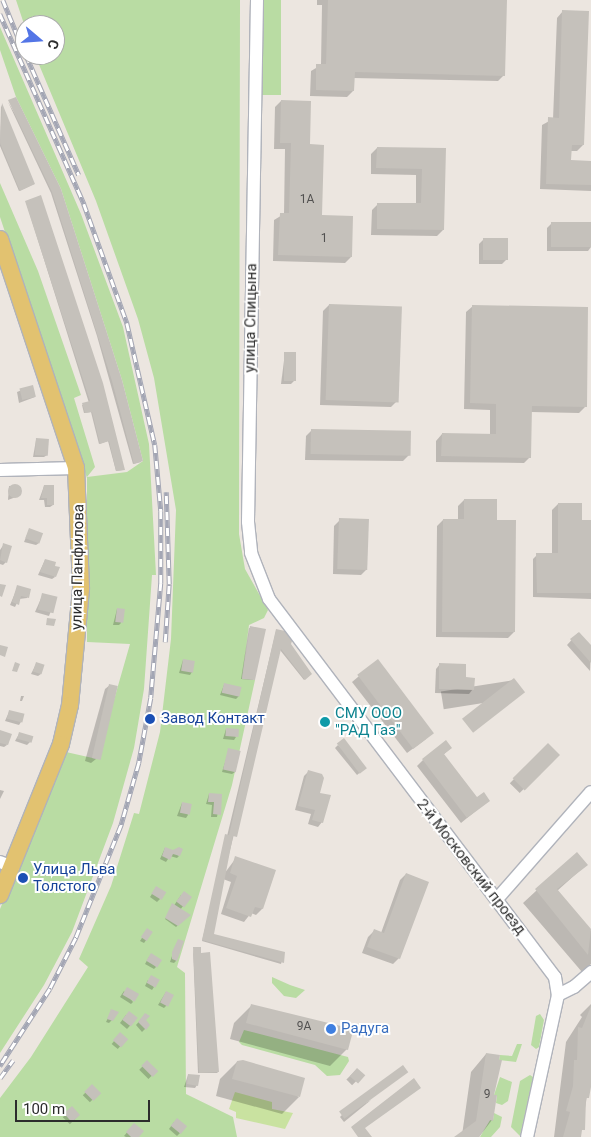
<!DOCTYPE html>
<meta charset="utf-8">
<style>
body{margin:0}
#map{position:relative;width:591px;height:1137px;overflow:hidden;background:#ece6e0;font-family:Roboto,sans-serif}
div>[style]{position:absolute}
.green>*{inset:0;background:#b9dca3;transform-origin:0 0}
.pitch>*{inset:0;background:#c9e2a0}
.shadow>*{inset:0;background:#0003;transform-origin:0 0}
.building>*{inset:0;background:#c5c1bb;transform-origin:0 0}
.round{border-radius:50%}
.roads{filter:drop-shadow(1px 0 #b0b3bb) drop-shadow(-1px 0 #b0b3bb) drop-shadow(0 1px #b0b3bb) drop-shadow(0 -1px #b0b3bb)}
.minor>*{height:12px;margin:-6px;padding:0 6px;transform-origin:6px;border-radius:6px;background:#fff}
.major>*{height:16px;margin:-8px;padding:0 8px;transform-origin:8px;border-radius:8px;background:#e2c270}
.rail>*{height:4.5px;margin-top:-2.25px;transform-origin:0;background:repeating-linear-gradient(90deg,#fff 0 8px,#a3a6b4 0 16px);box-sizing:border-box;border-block:1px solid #a3a6b4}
.dots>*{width:14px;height:14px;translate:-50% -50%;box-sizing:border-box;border:2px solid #fff;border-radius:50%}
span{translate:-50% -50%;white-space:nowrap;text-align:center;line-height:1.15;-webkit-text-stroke:4px #fff;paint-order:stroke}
.number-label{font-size:12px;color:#525150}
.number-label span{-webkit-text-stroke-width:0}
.street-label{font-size:15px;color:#2c2c2c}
.culture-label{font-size:15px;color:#0d838f}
.left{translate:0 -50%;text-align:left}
.transit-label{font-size:15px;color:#164399}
.shop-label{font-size:15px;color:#366cbe}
.north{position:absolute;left:15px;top:15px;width:50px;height:50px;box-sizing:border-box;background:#fff;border:1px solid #ababab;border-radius:50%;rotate:108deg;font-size:14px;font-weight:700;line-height:20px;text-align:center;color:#2c2c2c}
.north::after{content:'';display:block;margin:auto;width:18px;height:22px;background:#5375e6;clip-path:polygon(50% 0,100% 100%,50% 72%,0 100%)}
.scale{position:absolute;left:15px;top:1100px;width:135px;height:22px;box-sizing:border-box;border:2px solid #2c2c2c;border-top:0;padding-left:6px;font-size:15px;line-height:18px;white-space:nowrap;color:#2c2c2c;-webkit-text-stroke:4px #fff;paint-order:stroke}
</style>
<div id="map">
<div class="green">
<i style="clip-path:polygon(16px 0,240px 0,239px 534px,245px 569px,268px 610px,264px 618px,249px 625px,242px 678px,255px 680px,232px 785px,177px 967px,185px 973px,186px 1094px,233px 1117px,237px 1137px,0 1137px,0 1098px,31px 1057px,88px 967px,79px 959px,111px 886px,134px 813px,139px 814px,160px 732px,171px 639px,176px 510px,154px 378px,138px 319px,96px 201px,35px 55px,55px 55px,55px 25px,25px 27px)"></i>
<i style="left:262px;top:0;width:19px;height:95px"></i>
<i style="clip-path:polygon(0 27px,81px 214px,123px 327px,149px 444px,156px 575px,152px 575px,144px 689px,134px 748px,113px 823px,72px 932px,44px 985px,0 1053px,0 909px,66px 752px,97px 759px,130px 644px,87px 642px,87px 478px,0 217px,0 183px,38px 271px,81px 395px,74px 398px,95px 467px,87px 477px,127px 472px,143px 461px,122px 380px,61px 189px,16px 97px,0 50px)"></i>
<i style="clip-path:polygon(272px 977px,290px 985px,305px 990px,296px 998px,284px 996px,272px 983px)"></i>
<i style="clip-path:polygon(540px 1014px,544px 1020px,539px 1047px,536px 1049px,531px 1045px,536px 1016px)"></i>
<i style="clip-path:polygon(244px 1030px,348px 1057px,349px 1061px,340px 1075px,327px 1076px,315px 1065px,242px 1045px,239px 1042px)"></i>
<i style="clip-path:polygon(517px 1044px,522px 1044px,516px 1062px,499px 1060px,500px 1055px,512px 1056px)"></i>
<i style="clip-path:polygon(530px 1075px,533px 1077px,520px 1136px,511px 1127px,520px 1081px)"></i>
<i style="clip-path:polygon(500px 1077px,512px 1082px,508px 1101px,502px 1105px,496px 1103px,497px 1095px,494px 1095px)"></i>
<i style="clip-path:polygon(494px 1113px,502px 1117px,500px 1127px,491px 1137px,480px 1137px,490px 1120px,493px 1120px)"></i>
</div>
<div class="pitch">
<i style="clip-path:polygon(235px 1092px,272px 1102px,272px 1109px,293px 1113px,285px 1129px,236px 1118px,236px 1112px,229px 1109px)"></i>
</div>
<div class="shadow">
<i style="clip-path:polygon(317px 0,505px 0,504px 75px,498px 81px,353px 78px,353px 91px,347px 97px,310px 96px,311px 71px,321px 65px,322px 5px,317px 5px)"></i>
<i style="clip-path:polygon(563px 11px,583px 145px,577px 151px,570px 151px,570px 161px,591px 162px,591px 191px,540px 189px,542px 125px,553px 119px,557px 18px)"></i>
<i style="clip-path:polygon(281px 101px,308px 145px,321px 216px,351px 257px,345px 263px,273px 261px,274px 220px,284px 214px,285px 149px,274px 149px,275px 107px)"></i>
<i style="clip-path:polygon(8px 102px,60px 189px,141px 462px,133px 464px,97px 336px,51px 193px)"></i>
<i style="clip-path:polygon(1px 105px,34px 184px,19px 191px,0 146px)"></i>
<i style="clip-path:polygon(377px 148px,445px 149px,443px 230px,437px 236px,371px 235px,372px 210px,378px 204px,416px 204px,416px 175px,371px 174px,371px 154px)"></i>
<i style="clip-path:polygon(26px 202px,123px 470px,116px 471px,108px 441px,99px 444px,91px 412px,84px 413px,82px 405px,89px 403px)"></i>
<i style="clip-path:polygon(591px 223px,591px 247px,588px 251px,547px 251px,547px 228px,551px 224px)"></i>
<i style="clip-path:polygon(483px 240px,507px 259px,502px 264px,479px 264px,479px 244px)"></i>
<i style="clip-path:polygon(329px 305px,397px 401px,391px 407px,320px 405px,323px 311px)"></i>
<i style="clip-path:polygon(473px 306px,585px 407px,579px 413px,531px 412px,530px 457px,524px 463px,436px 462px,436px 441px,442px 434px,490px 435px,490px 410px,464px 409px,466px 312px)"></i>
<i style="clip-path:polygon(285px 353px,294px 381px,291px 384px,281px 384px)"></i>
<i style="clip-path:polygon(32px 386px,35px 397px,19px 403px,17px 392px)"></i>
<i style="clip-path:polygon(312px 430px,409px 455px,403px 461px,305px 460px,306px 436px)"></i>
<i style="clip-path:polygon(36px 440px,47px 455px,44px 457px,33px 457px)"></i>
<i style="clip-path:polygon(9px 486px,21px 487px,21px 495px,8px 500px)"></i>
<i style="clip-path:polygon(44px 486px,53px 505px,50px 507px,45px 507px,44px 500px,39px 500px)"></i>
<i style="clip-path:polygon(464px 500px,496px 521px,514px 632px,508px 638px,436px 637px,437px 526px,443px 520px,458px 520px,458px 506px)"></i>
<i style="clip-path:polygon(558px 504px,581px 521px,591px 521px,591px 599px,533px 597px,533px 559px,537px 555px,552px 554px,552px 510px)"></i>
<i style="clip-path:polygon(340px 520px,367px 569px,361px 575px,333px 574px,334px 526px)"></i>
<i style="clip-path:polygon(29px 530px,39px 543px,36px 545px,24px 542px)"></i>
<i style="clip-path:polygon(4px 544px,6px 562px,3px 565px,0 564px,0 550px)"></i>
<i style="clip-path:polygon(45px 560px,55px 577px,52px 579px,38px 575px)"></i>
<i style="clip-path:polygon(18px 586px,30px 590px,27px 598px,19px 599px,15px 607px,10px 605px)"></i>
<i style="clip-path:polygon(43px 594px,56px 598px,49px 616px,35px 612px)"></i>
<i style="clip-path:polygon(117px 609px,121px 623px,119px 625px,113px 625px)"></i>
<i style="clip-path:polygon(249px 628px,265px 630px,253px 680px,241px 679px)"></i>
<i style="clip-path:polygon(276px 631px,311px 674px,304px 680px,280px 650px,224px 874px,236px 858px,275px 871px,262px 909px,256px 915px,251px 913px,244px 922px,221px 914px,231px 882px,223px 879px,213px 935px,284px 953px,281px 964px,202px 941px)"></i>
<i style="clip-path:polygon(578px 633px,591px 647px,590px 671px,567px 645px)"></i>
<i style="clip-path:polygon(183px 660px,192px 672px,190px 675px,179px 673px)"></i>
<i style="clip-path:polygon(377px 661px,426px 739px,407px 753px,352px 682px)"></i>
<i style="clip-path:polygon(36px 664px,41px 674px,38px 676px,31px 674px)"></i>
<i style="clip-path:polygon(440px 664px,465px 679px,473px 689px,469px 694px,435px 693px,436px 669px)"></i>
<i style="left:514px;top:680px;width:18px;height:74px;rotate:81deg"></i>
<i style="clip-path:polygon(110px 685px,96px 759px,91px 763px,85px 761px,105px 689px)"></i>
<i style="clip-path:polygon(224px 685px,239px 696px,236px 699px,220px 695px)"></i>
<i style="clip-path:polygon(21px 696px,24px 696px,22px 701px,20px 701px)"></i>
<i style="clip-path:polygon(9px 712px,21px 722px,19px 725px,5px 721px)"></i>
<i style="clip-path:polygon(226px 729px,236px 737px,234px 740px,223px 739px)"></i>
<i style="clip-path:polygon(0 732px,7px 745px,4px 747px,0 746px)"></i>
<i style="clip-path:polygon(19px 734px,30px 742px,27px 745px,15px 741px)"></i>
<i style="clip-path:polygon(338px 745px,363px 770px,357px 775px,335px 748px)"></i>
<i style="left:548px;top:745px;width:14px;height:54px;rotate:45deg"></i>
<i style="clip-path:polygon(451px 748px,443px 755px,477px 799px,489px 800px,461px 823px,417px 766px,423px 760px)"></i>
<i style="clip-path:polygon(229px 750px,235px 772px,232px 774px,222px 772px)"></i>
<i style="clip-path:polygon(308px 772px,319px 794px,322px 822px,318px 827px,308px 824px,311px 814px,295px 810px,304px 776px)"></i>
<i style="clip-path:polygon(0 790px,4px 791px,0 799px)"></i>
<i style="clip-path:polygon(209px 794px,221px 795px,217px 817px,211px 817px,212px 805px,206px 804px)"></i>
<i style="clip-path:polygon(182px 803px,188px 815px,186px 818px,177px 816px)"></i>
<i style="clip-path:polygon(165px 848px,179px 856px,177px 858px,170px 856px,166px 862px,160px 859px)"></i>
<i style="clip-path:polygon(576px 854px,586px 865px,557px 891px,591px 931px,591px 964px,582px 972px,523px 903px)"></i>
<i style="clip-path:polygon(406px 874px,399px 958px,393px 964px,362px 953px,368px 937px,374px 931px,381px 933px,400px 880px)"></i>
<i style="clip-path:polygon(156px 888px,160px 899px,157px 902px,150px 897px)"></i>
<i style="clip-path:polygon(181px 895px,190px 897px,180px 910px,189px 915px,176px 927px,165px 919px)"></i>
<i style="clip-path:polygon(147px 930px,152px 932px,144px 943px,140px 941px)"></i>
<i style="clip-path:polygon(193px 949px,218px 1072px,217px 1073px,198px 1073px)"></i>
<i style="clip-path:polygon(174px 950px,176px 961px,174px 963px,170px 962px)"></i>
<i style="clip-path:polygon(149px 957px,156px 967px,154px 969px,145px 964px)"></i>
<i style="clip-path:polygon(148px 980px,154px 987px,152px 990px,145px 986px)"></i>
<i style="clip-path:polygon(124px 991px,133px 1002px,131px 1004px,120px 997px)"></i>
<i style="clip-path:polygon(166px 992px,167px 1005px,164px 1008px,158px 1005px)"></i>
<i style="clip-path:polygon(591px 1004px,591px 1073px,580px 1137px,554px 1137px,566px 1042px,582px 1017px,580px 1015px)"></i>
<i style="clip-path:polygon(251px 1006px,347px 1049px,330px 1066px,230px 1039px,234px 1023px)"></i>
<i style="clip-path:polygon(112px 1010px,112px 1020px,109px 1023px,106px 1022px)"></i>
<i style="clip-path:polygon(126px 1015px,136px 1019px,127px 1029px,120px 1023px)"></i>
<i style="clip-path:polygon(143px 1017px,149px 1025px,142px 1032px,136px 1025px)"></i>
<i style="left:120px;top:1034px;width:8px;height:13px;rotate:40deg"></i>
<i style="clip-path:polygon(486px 1054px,492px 1120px,479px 1137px,459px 1137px,462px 1135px,471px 1072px)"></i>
<i style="left:147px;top:1062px;width:13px;height:11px;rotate:45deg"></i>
<i style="clip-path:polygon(237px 1062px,299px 1097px,282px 1114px,216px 1096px,220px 1079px)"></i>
<i style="left:357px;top:1069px;width:8px;height:15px;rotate:45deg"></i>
<i style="clip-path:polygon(188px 1075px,197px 1085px,195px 1088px,184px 1087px)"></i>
<i style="left:92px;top:1086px;width:10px;height:13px;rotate:45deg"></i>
<i style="clip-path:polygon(371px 1100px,344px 1122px,340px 1117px,342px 1115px)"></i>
<i style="left:72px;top:1108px;width:10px;height:13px;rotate:45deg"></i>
<i style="clip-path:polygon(174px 1122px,180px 1133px,177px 1136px,169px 1129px)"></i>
<i style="clip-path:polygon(134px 1124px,137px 1137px,126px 1137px,124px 1136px)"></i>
</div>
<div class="building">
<i style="clip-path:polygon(328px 0,507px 0,505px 76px,355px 72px,354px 91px,316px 90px,316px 64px,326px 64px)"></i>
<i style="clip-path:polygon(562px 10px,589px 11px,584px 145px,572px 145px,571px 160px,591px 161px,591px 185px,546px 184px,548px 117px,559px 118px)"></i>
<i style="clip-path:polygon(16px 97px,61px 189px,122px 380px,143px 461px,134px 464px,112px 381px,52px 192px,8px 100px)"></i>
<i style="clip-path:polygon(281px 100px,311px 101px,310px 144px,324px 145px,322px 215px,353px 216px,352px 257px,278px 255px,280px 213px,289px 213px,291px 143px,280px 143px)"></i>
<i style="clip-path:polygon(2px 103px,35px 184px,20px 191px,0 143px)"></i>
<i style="clip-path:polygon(377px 147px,446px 148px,444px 230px,377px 229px,377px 203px,421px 203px,422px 169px,376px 168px)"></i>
<i style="clip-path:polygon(41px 195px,103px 383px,125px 470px,116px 471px,109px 441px,100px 444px,92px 412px,85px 413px,82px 403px,90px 401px,25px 201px)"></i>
<i style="left:551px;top:222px;width:40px;height:25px"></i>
<i style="left:508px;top:238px;width:22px;height:25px;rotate:90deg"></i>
<i style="left:329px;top:304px;width:73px;height:96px;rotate:2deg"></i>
<i style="clip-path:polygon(472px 305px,588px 307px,587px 407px,532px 406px,531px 458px,441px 456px,442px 433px,496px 434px,496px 404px,470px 403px)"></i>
<i style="left:284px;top:352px;width:12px;height:29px"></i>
<i style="left:33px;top:385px;width:12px;height:14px;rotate:76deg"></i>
<i style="left:311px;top:429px;width:100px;height:25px;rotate:1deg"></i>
<i style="left:36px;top:438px;width:13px;height:17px;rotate:4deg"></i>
<i class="round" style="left:8px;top:484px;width:14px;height:14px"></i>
<i style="clip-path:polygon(44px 485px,54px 485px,54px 505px,47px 505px,47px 498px,41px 498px)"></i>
<i style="clip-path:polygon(464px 499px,497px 499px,497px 520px,516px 520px,515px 632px,442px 632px,443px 519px,464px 519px)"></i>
<i style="clip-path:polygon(558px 503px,582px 503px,582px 520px,591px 520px,591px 593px,537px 593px,536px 553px,558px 553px)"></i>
<i style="left:339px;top:518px;width:30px;height:51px;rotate:2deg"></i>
<i style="left:29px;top:528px;width:15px;height:11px;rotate:20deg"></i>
<i style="clip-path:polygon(3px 543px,12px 546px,7px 563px,0 560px)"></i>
<i style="clip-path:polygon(45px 559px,56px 562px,55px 566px,60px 567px,56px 577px,40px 572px)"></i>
<i style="clip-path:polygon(0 584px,6px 585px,2px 597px,0 596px)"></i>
<i style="clip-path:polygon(17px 585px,31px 589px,29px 598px,21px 596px,19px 605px,12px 602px)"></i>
<i style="left:42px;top:593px;width:16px;height:17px;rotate:14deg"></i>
<i style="left:117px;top:608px;width:8px;height:14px;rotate:7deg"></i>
<i style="clip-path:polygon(47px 618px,56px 619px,54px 626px,46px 625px)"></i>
<i style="clip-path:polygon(250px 626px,266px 629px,255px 680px,242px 679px)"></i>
<i style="clip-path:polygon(276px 629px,285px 631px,293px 638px,291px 644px,312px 674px,305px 680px,281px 649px,237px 837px,233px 836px,214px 934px,285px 952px,284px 963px,202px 940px,225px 834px,229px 835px)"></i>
<i style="clip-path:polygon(579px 632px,591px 645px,591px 663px,570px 639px)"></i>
<i style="clip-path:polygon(0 645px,8px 647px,5px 657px,0 655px)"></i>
<i style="left:183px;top:659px;width:12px;height:12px;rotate:9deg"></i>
<i style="left:378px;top:659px;width:93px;height:26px;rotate:53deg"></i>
<i style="clip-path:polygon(15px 662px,20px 664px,17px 672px,12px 671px)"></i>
<i style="left:36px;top:662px;width:9px;height:10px;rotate:18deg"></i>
<i style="clip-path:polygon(439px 663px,466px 664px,466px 677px,475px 678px,474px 690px,439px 689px)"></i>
<i style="left:514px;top:678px;width:18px;height:66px;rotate:52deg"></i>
<i style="left:224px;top:683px;width:18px;height:10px;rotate:13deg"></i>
<i style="left:109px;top:684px;width:9px;height:76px;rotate:13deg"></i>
<i style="left:9px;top:710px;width:16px;height:9px;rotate:14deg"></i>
<i style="clip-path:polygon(324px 716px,330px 724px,326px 728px,320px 720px)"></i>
<i style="left:226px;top:728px;width:13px;height:8px;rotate:4deg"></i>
<i style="clip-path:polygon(0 730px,12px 734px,8px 745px,0 743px)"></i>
<i style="left:19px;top:732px;width:15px;height:7px;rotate:16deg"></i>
<i style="left:344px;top:738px;width:38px;height:9px;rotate:53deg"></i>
<i style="clip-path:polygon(446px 740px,452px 748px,444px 754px,477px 797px,484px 792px,490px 801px,467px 818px,422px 759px)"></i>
<i style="left:548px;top:743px;width:17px;height:50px;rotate:45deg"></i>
<i style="left:228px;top:748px;width:13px;height:22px;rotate:13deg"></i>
<i style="clip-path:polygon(308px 770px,322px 774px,324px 778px,320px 793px,331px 795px,323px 823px,312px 820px,315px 810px,298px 806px)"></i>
<i style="clip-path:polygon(209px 793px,222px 794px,221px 815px,213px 814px,214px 802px,208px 802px)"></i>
<i style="left:182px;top:802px;width:10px;height:11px;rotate:11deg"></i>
<i style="clip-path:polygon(165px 847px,173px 850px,179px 847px,183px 849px,180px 856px,173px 854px,170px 860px,162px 856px)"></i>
<i style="clip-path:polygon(577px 852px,588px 865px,557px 889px,591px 929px,588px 955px,535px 889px)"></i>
<i style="clip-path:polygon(235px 856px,276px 870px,263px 909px,255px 907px,251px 917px,226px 908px,237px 876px,230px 873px)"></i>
<i style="clip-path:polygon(406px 873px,429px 882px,400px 959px,367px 947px,374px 929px,384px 933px)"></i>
<i style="left:156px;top:886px;width:12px;height:9px;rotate:31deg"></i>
<i style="left:184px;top:891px;width:10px;height:13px;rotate:37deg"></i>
<i style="clip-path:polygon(172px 903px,191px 915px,178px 926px,165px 918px)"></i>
<i style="left:147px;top:928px;width:7px;height:11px;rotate:34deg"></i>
<i style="clip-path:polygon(178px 939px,184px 941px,177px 961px,172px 959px,172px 952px)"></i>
<i style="clip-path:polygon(193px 947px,201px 947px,201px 953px,210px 952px,219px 1072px,199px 1073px)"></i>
<i style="left:151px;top:953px;width:13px;height:9px;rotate:32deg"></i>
<i style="left:151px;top:975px;width:10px;height:9px;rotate:29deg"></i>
<i style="left:127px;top:987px;width:14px;height:9px;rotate:30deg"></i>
<i style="left:166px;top:991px;width:9px;height:13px;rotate:27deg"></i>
<i style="clip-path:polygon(251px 1004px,349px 1028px,353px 1031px,348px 1050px,246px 1023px)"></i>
<i style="clip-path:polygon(591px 1006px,591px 1087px,589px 1098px,586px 1098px,585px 1130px,582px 1130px,581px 1137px,563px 1137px,570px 1112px,566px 1111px,573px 1086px,574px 1060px,577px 1060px,578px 1027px,582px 1028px)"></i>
<i style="clip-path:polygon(111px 1009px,119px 1012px,113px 1021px,107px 1019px)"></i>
<i style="left:129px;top:1011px;width:11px;height:11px;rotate:38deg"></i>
<i style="clip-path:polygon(145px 1013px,150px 1016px,146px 1020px,150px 1025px,146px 1030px,138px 1022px)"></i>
<i style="left:120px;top:1032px;width:11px;height:11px;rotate:41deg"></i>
<i style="clip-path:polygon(486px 1053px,500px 1055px,499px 1060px,502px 1060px,494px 1095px,497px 1095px,493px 1121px,490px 1120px,479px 1137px,454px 1137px,476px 1121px)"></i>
<i style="left:147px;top:1060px;width:16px;height:8px;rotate:45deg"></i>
<i style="clip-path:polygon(243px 1060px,305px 1078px,300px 1097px,232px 1079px,237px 1061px)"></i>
<i style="left:403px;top:1065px;width:9px;height:79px;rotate:54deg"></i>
<i style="left:357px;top:1068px;width:11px;height:11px;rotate:41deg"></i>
<i style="clip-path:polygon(188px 1074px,200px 1075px,198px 1086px,187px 1084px)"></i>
<i style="clip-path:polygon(414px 1078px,421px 1088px,365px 1128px,372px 1137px,358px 1137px,351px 1127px)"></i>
<i style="left:92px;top:1084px;width:13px;height:11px;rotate:45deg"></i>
<i style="left:72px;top:1106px;width:12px;height:11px;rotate:48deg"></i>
<i style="left:177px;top:1118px;width:13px;height:10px;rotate:39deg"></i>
<i style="clip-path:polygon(134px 1123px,144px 1131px,139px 1137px,131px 1137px,126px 1132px)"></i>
</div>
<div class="roads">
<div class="minor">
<i style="left:257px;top:0;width:522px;rotate:90.99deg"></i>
<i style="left:248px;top:522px;width:31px;rotate:84deg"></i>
<i style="left:251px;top:553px;width:49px;rotate:68.6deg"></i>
<i style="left:269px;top:599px;width:474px;rotate:52.9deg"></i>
<i style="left:555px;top:977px;width:18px;rotate:81deg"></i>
<i style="left:558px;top:995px;width:145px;rotate:102.3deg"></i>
<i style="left:0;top:470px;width:76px;rotate:-1.5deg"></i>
<i style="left:0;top:862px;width:14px;rotate:21deg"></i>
<i style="left:497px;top:899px;width:142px;rotate:-48.7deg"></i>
<i style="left:558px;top:995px;width:18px;rotate:-27deg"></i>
<i style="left:574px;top:987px;width:23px;rotate:-41deg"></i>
</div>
<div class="major">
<i style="left:0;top:239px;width:241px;rotate:71.6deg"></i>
<i style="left:76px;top:468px;width:121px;rotate:87.6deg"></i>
<i style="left:81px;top:589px;width:117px;rotate:95.4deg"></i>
<i style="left:70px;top:705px;width:40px;rotate:103deg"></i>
<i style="left:61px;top:744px;width:163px;rotate:112deg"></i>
</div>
</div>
<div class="rail">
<i style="left:3px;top:0;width:58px;rotate:67.8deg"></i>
<i style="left:0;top:14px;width:208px;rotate:66.1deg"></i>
<i style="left:84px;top:204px;width:127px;rotate:70.1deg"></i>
<i style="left:127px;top:323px;width:125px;rotate:77.1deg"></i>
<i style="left:155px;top:445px;width:66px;rotate:84.8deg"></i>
<i style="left:161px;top:511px;width:72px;rotate:90deg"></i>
<i style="left:161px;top:583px;width:115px;rotate:95deg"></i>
<i style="left:151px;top:698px;width:66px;rotate:100.5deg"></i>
<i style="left:139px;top:763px;width:66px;rotate:105.9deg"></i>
<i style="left:121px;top:826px;width:121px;rotate:111.9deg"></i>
<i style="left:76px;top:938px;width:57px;rotate:117deg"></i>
<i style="left:50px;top:989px;width:92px;rotate:123deg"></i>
<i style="left:26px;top:55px;width:131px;rotate:66.2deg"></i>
<i style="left:165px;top:642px;width:58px;rotate:-86.1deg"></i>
<i style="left:169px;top:584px;width:92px;rotate:-91.9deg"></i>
<i style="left:0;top:1078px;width:22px;rotate:-54deg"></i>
</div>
<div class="dots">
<i style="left:150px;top:719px;background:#1a4fb4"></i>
<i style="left:325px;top:722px;background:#0f9aa8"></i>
<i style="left:23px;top:878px;background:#1a4fb4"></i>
<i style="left:331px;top:1029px;background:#3f7fe0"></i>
</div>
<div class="number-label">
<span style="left:307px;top:200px">1А</span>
<span style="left:324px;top:239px">1</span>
<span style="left:304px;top:1027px">9А</span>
<span style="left:487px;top:1095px">9</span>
</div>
<div class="street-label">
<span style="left:251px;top:318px;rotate:-89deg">улица Спицына</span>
<span style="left:78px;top:567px;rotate:-89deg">улица Панфилова</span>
<span style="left:471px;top:867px;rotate:52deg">2-й Московский проезд</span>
</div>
<div class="culture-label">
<span class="left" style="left:335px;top:722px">СМУ ООО<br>"РАД Газ"</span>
</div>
<div class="transit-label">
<span class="left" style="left:161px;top:719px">Завод Контакт</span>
<span class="left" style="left:33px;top:878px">Улица Льва<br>Толстого</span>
</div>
<div class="shop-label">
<span class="left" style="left:341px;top:1029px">Радуга</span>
</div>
<div class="north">С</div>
<div class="scale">100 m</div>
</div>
